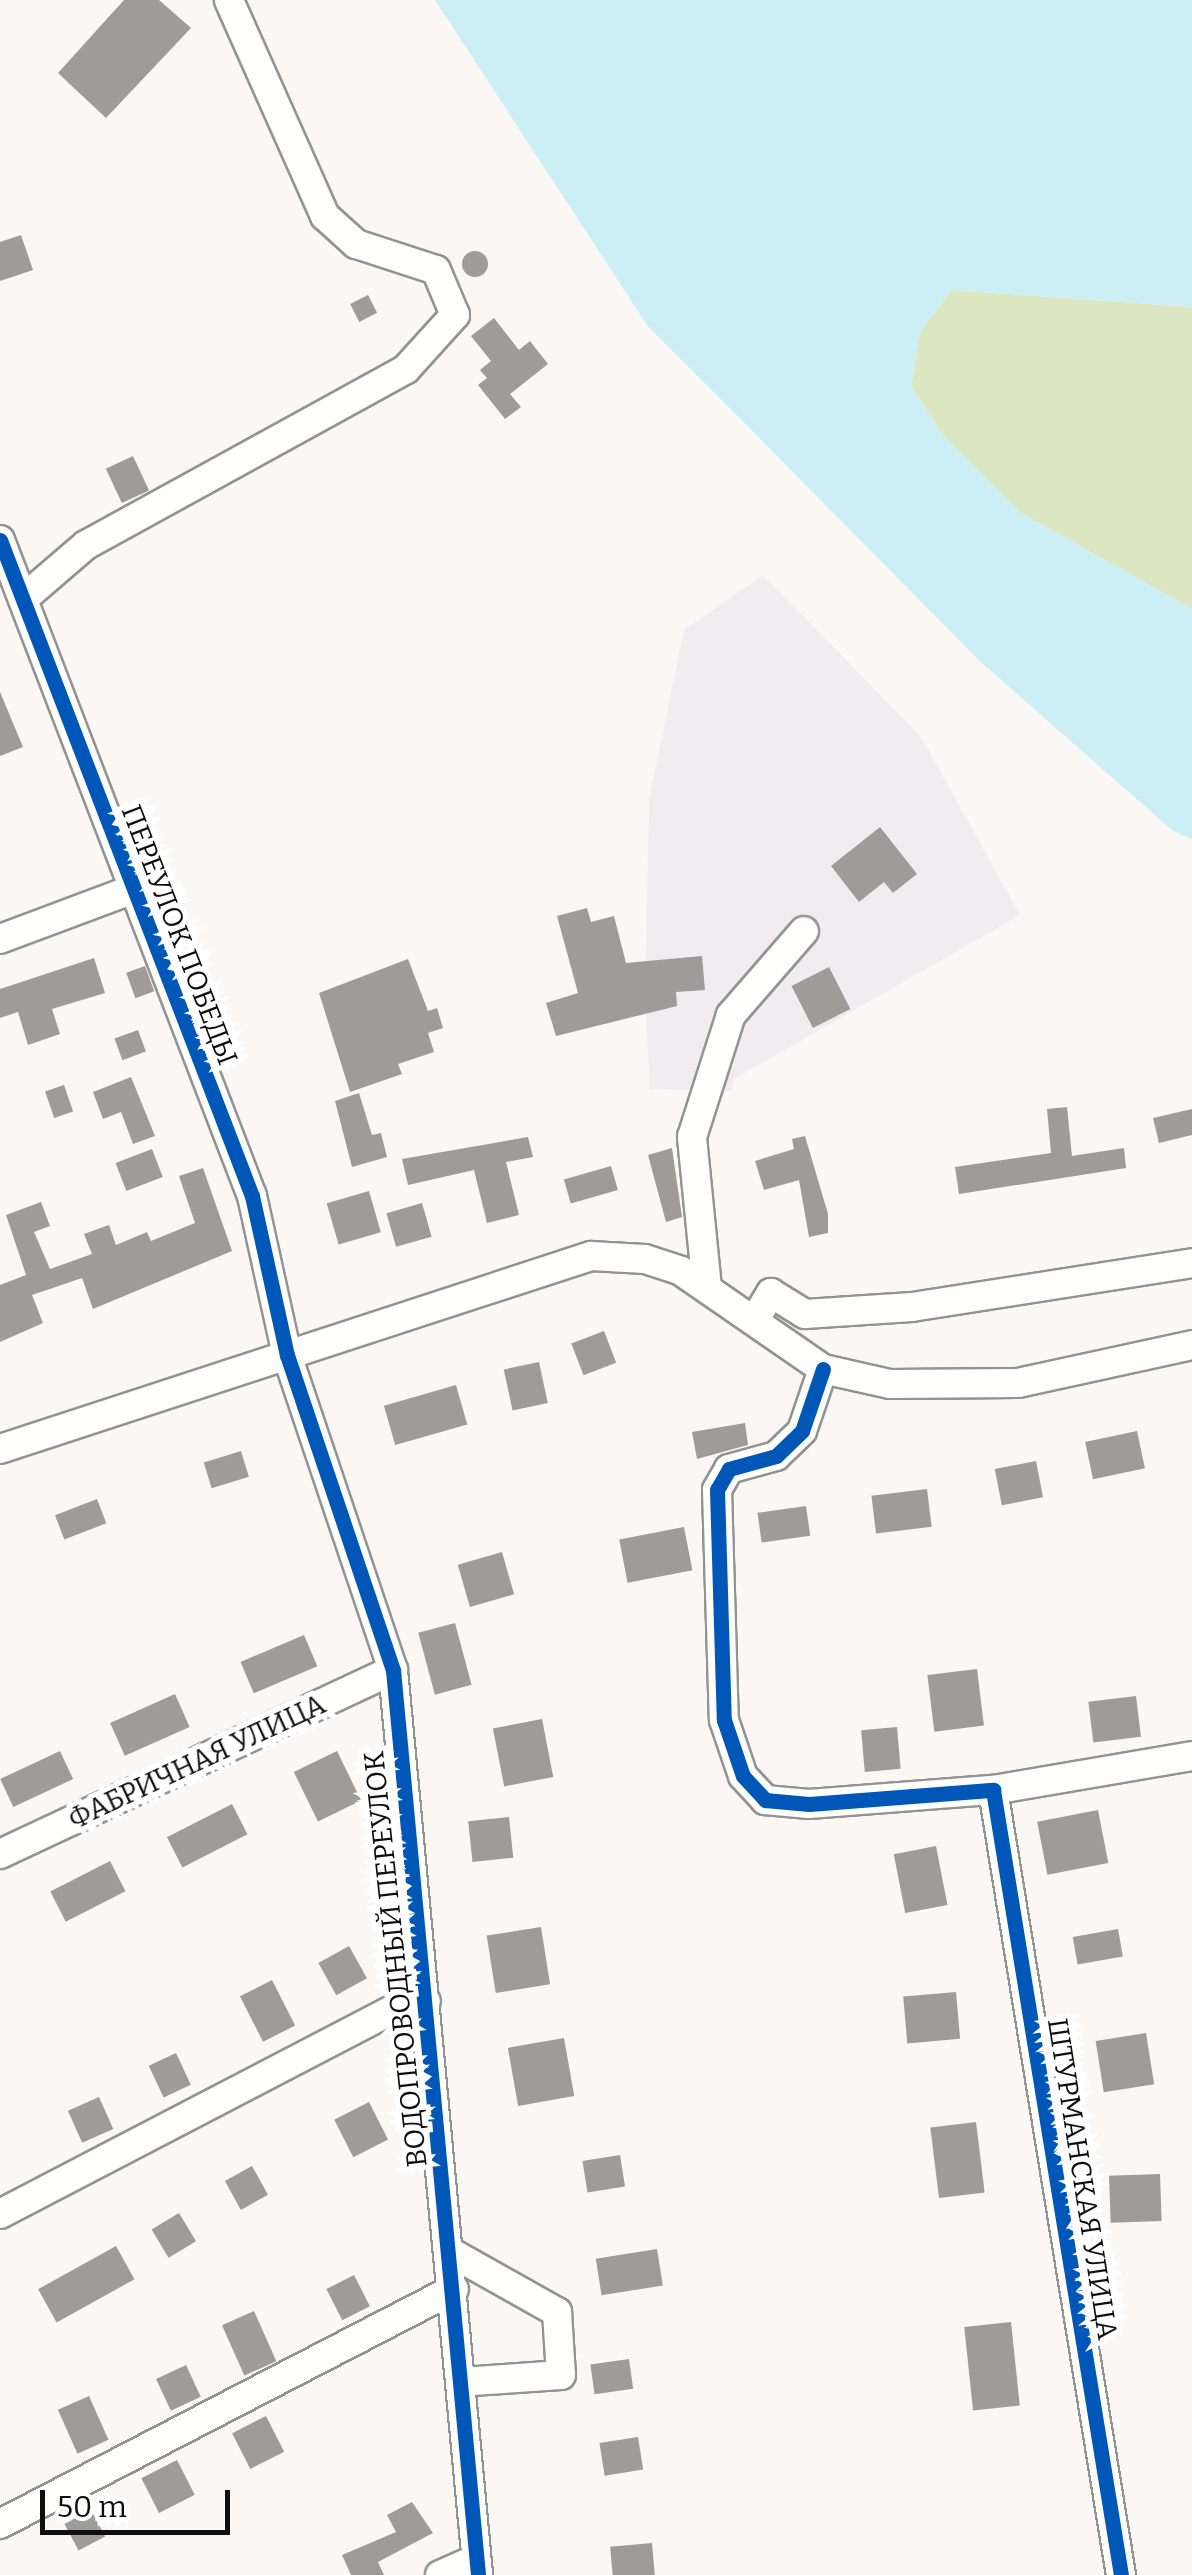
<!DOCTYPE html>
<meta charset="utf-8">
<style>
body{margin:0}
#map{position:relative;width:1192px;height:2575px;overflow:hidden;background:#faf7f4;font-family:Bitter,serif}
div>[style]{position:absolute}
.industrial>*{inset:0;background:#f1ecf0}
.forest>*{inset:0;background:#dde6c3}
.water>*{inset:0;background:#cbeff4}
.building>*{inset:0;background:#9e9b99;transform-origin:0 0}
.round{border-radius:50%}
.roads{filter:drop-shadow(2px 0 #949392) drop-shadow(-2px 0 #949392) drop-shadow(0 2px #949392) drop-shadow(0 -2px #949392)}
.minor>*{height:28px;margin:-14px;padding:0 14px;transform-origin:14px;border-radius:14px;background:#fefefd}
.cycleway>*{height:15px;margin:-7.5px;padding:0 7.5px;transform-origin:7.5px;border-radius:7.5px;background:#0057b8}
span{translate:-50% -50%;white-space:nowrap;text-align:center;line-height:1.15;-webkit-text-stroke:10px #fff;paint-order:stroke}
.street-label{font-size:28px;color:#0e0e0e}
.scale{position:absolute;left:40px;top:2490px;width:190px;height:45px;box-sizing:border-box;border:5px solid #0e0e0e;border-top:0;padding-left:12px;font-size:30px;line-height:35px;white-space:nowrap;color:#0e0e0e;-webkit-text-stroke:8px #fff;paint-order:stroke}
</style>
<div id="map">
<div class="industrial">
<i style="clip-path:polygon(763px 575px,921px 737px,1020px 915px,734px 1079px,732px 1091px,650px 1089px,645px 999px,649px 801px,684px 630px)"></i>
</div>
<div class="forest">
<i style="clip-path:polygon(951px 290px,1192px 307px,1192px 609px,1021px 513px,942px 434px,911px 386px,920px 332px)"></i>
</div>
<div class="water">
<i style="clip-path:polygon(435px 0,1192px 0,1192px 307px,951px 290px,920px 332px,911px 386px,942px 434px,1021px 513px,1192px 609px,1192px 839px,1173px 831px,982px 663px,647px 325px)"></i>
</div>
<div class="building">
<i style="clip-path:polygon(124px 0,159px 0,191px 28px,106px 118px,58px 73px)"></i>
<i style="clip-path:polygon(21px 235px,33px 270px,0 281px,0 242px)"></i>
<i class="round" style="left:462px;top:251px;width:26px;height:26px"></i>
<i style="left:368px;top:295px;width:20px;height:20px;rotate:63deg"></i>
<i style="clip-path:polygon(494px 318px,519px 350px,530px 341px,548px 364px,510px 394px,521px 407px,505px 419px,478px 385px,487px 378px,480px 370px,491px 361px,471px 336px)"></i>
<i style="left:133px;top:456px;width:38px;height:30px;rotate:65deg"></i>
<i style="clip-path:polygon(0 692px,23px 747px,0 756px)"></i>
<i style="clip-path:polygon(880px 827px,917px 874px,893px 893px,884px 882px,859px 902px,831px 866px)"></i>
<i style="clip-path:polygon(587px 908px,591px 922px,614px 916px,626px 963px,702px 956px,705px 990px,676px 992px,677px 1006px,556px 1036px,546px 1003px,578px 993px,557px 916px)"></i>
<i style="clip-path:polygon(94px 958px,105px 993px,52px 1009px,60px 1034px,28px 1045px,18px 1012px,0 1018px,0 989px)"></i>
<i style="clip-path:polygon(408px 959px,428px 1011px,437px 1008px,443px 1028px,428px 1033px,434px 1052px,398px 1064px,402px 1074px,350px 1092px,319px 993px)"></i>
<i style="left:145px;top:966px;width:27px;height:20px;rotate:70deg"></i>
<i style="left:829px;top:967px;width:47px;height:42px;rotate:63deg"></i>
<i style="left:138px;top:1030px;width:23px;height:25px;rotate:70deg"></i>
<i style="clip-path:polygon(131px 1077px,155px 1136px,133px 1144px,121px 1112px,103px 1119px,93px 1092px)"></i>
<i style="left:64px;top:1085px;width:28px;height:20px;rotate:71deg"></i>
<i style="clip-path:polygon(359px 1093px,372px 1135px,381px 1133px,387px 1157px,352px 1167px,335px 1101px)"></i>
<i style="clip-path:polygon(1067px 1107px,1072px 1156px,1124px 1148px,1126px 1168px,959px 1194px,955px 1167px,1051px 1153px,1047px 1109px)"></i>
<i style="clip-path:polygon(1192px 1109px,1192px 1135px,1159px 1143px,1153px 1118px)"></i>
<i style="clip-path:polygon(805px 1136px,828px 1214px,828px 1233px,809px 1237px,799px 1180px,764px 1190px,755px 1161px,794px 1149px,792px 1139px)"></i>
<i style="clip-path:polygon(528px 1137px,533px 1157px,506px 1162px,519px 1215px,487px 1223px,474px 1170px,408px 1185px,402px 1159px)"></i>
<i style="clip-path:polygon(672px 1148px,682px 1217px,666px 1222px,648px 1155px)"></i>
<i style="left:152px;top:1149px;width:30px;height:39px;rotate:69deg"></i>
<i style="left:611px;top:1166px;width:25px;height:49px;rotate:74deg"></i>
<i style="clip-path:polygon(203px 1168px,232px 1251px,93px 1309px,82px 1278px,32px 1295px,43px 1323px,0 1342px,0 1285px,26px 1275px,6px 1215px,41px 1202px,50px 1226px,34px 1232px,50px 1269px,92px 1254px,84px 1234px,109px 1225px,116px 1245px,147px 1232px,151px 1241px,195px 1223px,179px 1176px)"></i>
<i style="left:369px;top:1191px;width:43px;height:44px;rotate:74deg"></i>
<i style="left:422px;top:1203px;width:35px;height:37px;rotate:74deg"></i>
<i style="left:604px;top:1331px;width:34px;height:35px;rotate:69deg"></i>
<i style="left:539px;top:1362px;width:42px;height:36px;rotate:78deg"></i>
<i style="left:456px;top:1385px;width:41px;height:75px;rotate:74deg"></i>
<i style="clip-path:polygon(745px 1423px,748px 1445px,697px 1459px,692px 1432px)"></i>
<i style="left:1137px;top:1431px;width:38px;height:53px;rotate:78deg"></i>
<i style="left:241px;top:1451px;width:27px;height:39px;rotate:73deg"></i>
<i style="left:1036px;top:1461px;width:37px;height:42px;rotate:79deg"></i>
<i style="left:927px;top:1489px;width:38px;height:56px;rotate:83deg"></i>
<i style="left:97px;top:1499px;width:26px;height:45px;rotate:69deg"></i>
<i style="left:806px;top:1506px;width:30px;height:49px;rotate:82deg"></i>
<i style="left:684px;top:1527px;width:44px;height:66px;rotate:79deg"></i>
<i style="left:502px;top:1552px;width:44px;height:46px;rotate:74deg"></i>
<i style="left:455px;top:1623px;width:64px;height:38px;rotate:75deg"></i>
<i style="left:304px;top:1635px;width:34px;height:69px;rotate:67deg"></i>
<i style="left:977px;top:1669px;width:57px;height:50px;rotate:83deg"></i>
<i style="left:175px;top:1694px;width:36px;height:71px;rotate:66deg"></i>
<i style="left:1136px;top:1696px;width:41px;height:48px;rotate:83deg"></i>
<i style="left:542px;top:1719px;width:59px;height:50px;rotate:79deg"></i>
<i style="left:897px;top:1727px;width:42px;height:36px;rotate:85deg"></i>
<i style="left:60px;top:1751px;width:31px;height:66px;rotate:65deg"></i>
<i style="left:337px;top:1751px;width:55px;height:48px;rotate:64deg"></i>
<i style="left:232px;top:1804px;width:34px;height:73px;rotate:63deg"></i>
<i style="left:1098px;top:1810px;width:54px;height:62px;rotate:79deg"></i>
<i style="left:509px;top:1817px;width:41px;height:41px;rotate:84deg"></i>
<i style="left:936px;top:1846px;width:60px;height:43px;rotate:79deg"></i>
<i style="left:110px;top:1861px;width:34px;height:67px;rotate:63deg"></i>
<i style="left:541px;top:1927px;width:58px;height:55px;rotate:81deg"></i>
<i style="left:1118px;top:1929px;width:28px;height:46px;rotate:80deg"></i>
<i style="left:349px;top:1946px;width:37px;height:35px;rotate:61deg"></i>
<i style="left:272px;top:1980px;width:51px;height:36px;rotate:63deg"></i>
<i style="left:956px;top:1992px;width:47px;height:53px;rotate:85deg"></i>
<i style="left:1146px;top:2033px;width:52px;height:51px;rotate:81deg"></i>
<i style="left:564px;top:2038px;width:59px;height:57px;rotate:80deg"></i>
<i style="left:176px;top:2053px;width:35px;height:30px;rotate:65deg"></i>
<i style="left:99px;top:2097px;width:35px;height:34px;rotate:66deg"></i>
<i style="left:369px;top:2102px;width:42px;height:39px;rotate:63deg"></i>
<i style="left:976px;top:2122px;width:71px;height:46px;rotate:83deg"></i>
<i style="left:620px;top:2155px;width:32px;height:38px;rotate:81deg"></i>
<i style="left:252px;top:2166px;width:33px;height:31px;rotate:61deg"></i>
<i style="left:1160px;top:2174px;width:47px;height:51px;rotate:88deg"></i>
<i style="left:179px;top:2213px;width:33px;height:32px;rotate:59deg"></i>
<i style="left:116px;top:2246px;width:38px;height:89px;rotate:61deg"></i>
<i style="left:657px;top:2249px;width:37px;height:62px;rotate:81deg"></i>
<i style="left:354px;top:2275px;width:35px;height:31px;rotate:63deg"></i>
<i style="left:254px;top:2311px;width:55px;height:35px;rotate:66deg"></i>
<i style="left:1011px;top:2322px;width:84px;height:47px;rotate:84deg"></i>
<i style="left:629px;top:2359px;width:30px;height:39px;rotate:82deg"></i>
<i style="left:186px;top:2365px;width:35px;height:33px;rotate:65deg"></i>
<i style="left:89px;top:2396px;width:48px;height:34px;rotate:66deg"></i>
<i style="left:266px;top:2416px;width:40px;height:38px;rotate:63deg"></i>
<i style="left:638px;top:2437px;width:33px;height:39px;rotate:81deg"></i>
<i style="left:177px;top:2460px;width:39px;height:40px;rotate:63deg"></i>
<i style="clip-path:polygon(412px 2502px,433px 2533px,378px 2562px,384px 2575px,351px 2575px,342px 2555px,396px 2532px,387px 2515px)"></i>
<i style="left:91px;top:2510px;width:30px;height:30px;rotate:62deg"></i>
<i style="left:652px;top:2543px;width:32px;height:42px;rotate:85deg"></i>
</div>
<div class="roads">
<div class="minor">
<i style="left:0;top:540px;width:703px;rotate:68.99deg"></i>
<i style="left:252px;top:1196px;width:163px;rotate:77.6deg"></i>
<i style="left:287px;top:1355px;width:332px;rotate:71.4deg"></i>
<i style="left:393px;top:1670px;width:909px;rotate:84.63deg"></i>
<i style="left:23px;top:599px;width:83px;rotate:-40.6deg"></i>
<i style="left:86px;top:545px;width:365px;rotate:-28.8deg"></i>
<i style="left:406px;top:369px;width:73px;rotate:-47.8deg"></i>
<i style="left:455px;top:315px;width:49px;rotate:-112.9deg"></i>
<i style="left:436px;top:270px;width:84px;rotate:-162deg"></i>
<i style="left:356px;top:244px;width:42px;rotate:-137.9deg"></i>
<i style="left:325px;top:216px;width:236px;rotate:-114deg"></i>
<i style="left:0;top:939px;width:143px;rotate:-20.5deg"></i>
<i style="left:707px;top:1288px;width:152px;rotate:-95.7deg"></i>
<i style="left:692px;top:1137px;width:128px;rotate:-72.3deg"></i>
<i style="left:731px;top:1015px;width:111px;rotate:-49deg"></i>
<i style="left:754px;top:1321px;width:33px;rotate:-59deg"></i>
<i style="left:771px;top:1293px;width:40px;rotate:32deg"></i>
<i style="left:805px;top:1314px;width:107px;rotate:-3.7deg"></i>
<i style="left:912px;top:1307px;width:283px;rotate:-8.9deg"></i>
<i style="left:823px;top:1369px;width:65px;rotate:108.7deg"></i>
<i style="left:802px;top:1431px;width:36px;rotate:136deg"></i>
<i style="left:776px;top:1456px;width:49px;rotate:164.5deg"></i>
<i style="left:729px;top:1469px;width:24px;rotate:120deg"></i>
<i style="left:717px;top:1490px;width:230px;rotate:88.3deg"></i>
<i style="left:724px;top:1720px;width:59px;rotate:71.3deg"></i>
<i style="left:743px;top:1776px;width:33px;rotate:47deg"></i>
<i style="left:765px;top:1800px;width:44px;rotate:5.2deg"></i>
<i style="left:809px;top:1804px;width:185px;rotate:-4.4deg"></i>
<i style="left:993px;top:1790px;width:202px;rotate:-9.7deg"></i>
<i style="left:0;top:1449px;width:622px;rotate:-18.09deg"></i>
<i style="left:591px;top:1256px;width:54px;rotate:3.2deg"></i>
<i style="left:645px;top:1259px;width:38px;rotate:18deg"></i>
<i style="left:681px;top:1271px;width:173px;rotate:34.6deg"></i>
<i style="left:823px;top:1369px;width:69px;rotate:12.6deg"></i>
<i style="left:890px;top:1384px;width:128px;rotate:-0.4deg"></i>
<i style="left:1018px;top:1383px;width:178px;rotate:-12.3deg"></i>
<i style="left:993px;top:1790px;width:795px;rotate:80.74deg"></i>
<i style="left:0;top:1854px;width:434px;rotate:-25.1deg"></i>
<i style="left:0;top:2214px;width:454px;rotate:-27.5deg"></i>
<i style="left:403px;top:2004px;width:23px;rotate:-7deg"></i>
<i style="left:450px;top:2252px;width:123px;rotate:29.3deg"></i>
<i style="left:557px;top:2312px;width:63px;rotate:86.4deg"></i>
<i style="left:561px;top:2375px;width:99px;rotate:176deg"></i>
<i style="left:0;top:2524px;width:511px;rotate:-27.37deg"></i>
<i style="left:440px;top:2575px;width:39px;rotate:-24deg"></i>
</div>
</div>
<div class="cycleway">
<i style="left:0;top:540px;width:703px;rotate:68.99deg"></i>
<i style="left:252px;top:1196px;width:163px;rotate:77.6deg"></i>
<i style="left:287px;top:1355px;width:332px;rotate:71.4deg"></i>
<i style="left:393px;top:1670px;width:909px;rotate:84.63deg"></i>
<i style="left:823px;top:1369px;width:65px;rotate:108.7deg"></i>
<i style="left:802px;top:1431px;width:36px;rotate:136deg"></i>
<i style="left:776px;top:1456px;width:49px;rotate:164.5deg"></i>
<i style="left:729px;top:1469px;width:24px;rotate:120deg"></i>
<i style="left:717px;top:1490px;width:230px;rotate:88.3deg"></i>
<i style="left:724px;top:1720px;width:59px;rotate:71.3deg"></i>
<i style="left:743px;top:1776px;width:33px;rotate:47deg"></i>
<i style="left:765px;top:1800px;width:44px;rotate:5.2deg"></i>
<i style="left:809px;top:1804px;width:185px;rotate:-4.4deg"></i>
<i style="left:993px;top:1790px;width:795px;rotate:80.74deg"></i>
</div>
<div class="street-label">
<span style="left:179px;top:935px;rotate:69deg">ПЕРЕУЛОК ПОБЕДЫ</span>
<span style="left:197px;top:1762px;rotate:-25deg">ФАБРИЧНАЯ УЛИЦА</span>
<span style="left:396px;top:1959px;rotate:-96deg">ВОДОПРОВОДНЫЙ ПЕРЕУЛОК</span>
<span style="left:1082px;top:2179px;rotate:81deg">ШТУРМАНСКАЯ УЛИЦА</span>
</div>
<div class="scale">50 m</div>
</div>
